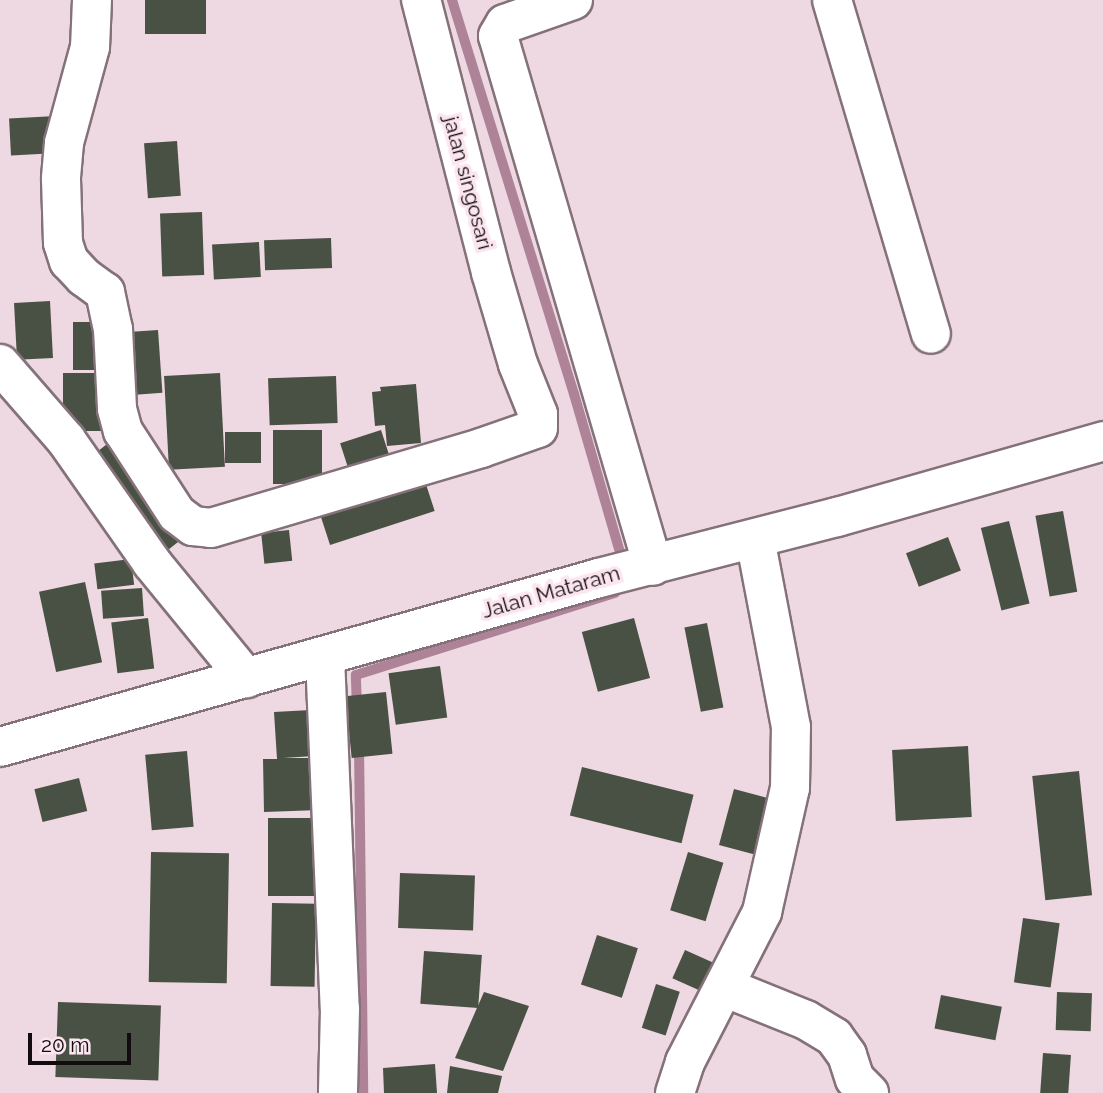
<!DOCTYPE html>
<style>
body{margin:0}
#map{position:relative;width:1103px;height:1093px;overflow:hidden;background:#eed8e1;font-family:Raleway,sans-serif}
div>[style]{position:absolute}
.stream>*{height:10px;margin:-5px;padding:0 5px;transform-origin:5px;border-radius:5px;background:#ae8397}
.building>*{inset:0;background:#485143;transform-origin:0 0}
.roads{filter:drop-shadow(2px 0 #84717a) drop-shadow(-2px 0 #84717a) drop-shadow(0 2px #84717a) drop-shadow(0 -2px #84717a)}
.minor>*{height:38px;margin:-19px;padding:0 19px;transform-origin:19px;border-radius:19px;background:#fff}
span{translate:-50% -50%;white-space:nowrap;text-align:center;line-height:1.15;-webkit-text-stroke:7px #fbe5ef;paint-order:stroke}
.street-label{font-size:21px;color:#130c0f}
.scale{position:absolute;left:28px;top:1033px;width:103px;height:32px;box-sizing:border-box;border:4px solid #130c0f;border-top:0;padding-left:9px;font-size:21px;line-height:24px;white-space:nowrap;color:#130c0f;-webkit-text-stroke:5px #fbe5ef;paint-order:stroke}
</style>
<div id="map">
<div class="stream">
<i style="left:452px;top:0;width:412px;rotate:72.8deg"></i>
<i style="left:574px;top:394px;width:179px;rotate:73.8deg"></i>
<i style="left:357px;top:709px;width:34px;rotate:-92deg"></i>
<i style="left:356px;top:675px;width:272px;rotate:-17.6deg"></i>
<i style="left:359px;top:746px;width:347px;rotate:89.3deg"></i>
</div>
<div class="building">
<i style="left:145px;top:0;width:61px;height:34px"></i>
<i style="left:56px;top:116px;width:37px;height:47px;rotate:87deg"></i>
<i style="left:177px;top:141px;width:55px;height:33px;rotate:86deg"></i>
<i style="left:202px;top:212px;width:63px;height:42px;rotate:88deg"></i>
<i style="left:331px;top:238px;width:30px;height:67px;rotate:88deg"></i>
<i style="left:259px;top:242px;width:35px;height:47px;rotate:87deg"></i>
<i style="left:50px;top:301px;width:57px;height:36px;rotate:87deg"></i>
<i style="left:73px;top:322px;width:37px;height:48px"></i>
<i style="left:158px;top:330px;width:63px;height:37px;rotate:86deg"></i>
<i style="left:63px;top:373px;width:48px;height:58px"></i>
<i style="left:220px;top:373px;width:94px;height:56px;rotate:87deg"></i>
<i style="left:336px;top:376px;width:47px;height:68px;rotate:88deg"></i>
<i style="clip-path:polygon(416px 384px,421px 443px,387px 446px,385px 425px,375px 426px,372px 392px,381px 391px,380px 387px)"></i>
<i style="left:273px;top:430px;width:49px;height:54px"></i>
<i style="left:381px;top:430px;width:40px;height:43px;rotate:72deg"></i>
<i style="left:261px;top:432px;width:31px;height:36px;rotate:90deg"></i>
<i style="left:116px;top:437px;width:121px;height:38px;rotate:52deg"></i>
<i style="left:422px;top:472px;width:41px;height:110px;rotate:72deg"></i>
<i style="left:1063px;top:511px;width:82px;height:28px;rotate:80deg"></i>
<i style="left:1009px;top:521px;width:85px;height:29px;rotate:76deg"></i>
<i style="left:289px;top:530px;width:31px;height:28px;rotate:84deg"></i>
<i style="left:948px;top:537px;width:36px;height:45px;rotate:69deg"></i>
<i style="left:131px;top:559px;width:26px;height:37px;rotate:83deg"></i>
<i style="left:85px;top:582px;width:82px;height:47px;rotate:78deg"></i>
<i style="left:142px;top:588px;width:28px;height:41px;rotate:86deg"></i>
<i style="left:148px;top:618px;width:51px;height:37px;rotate:83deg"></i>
<i style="left:634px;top:618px;width:62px;height:54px;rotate:75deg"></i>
<i style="left:707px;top:623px;width:86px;height:23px;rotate:79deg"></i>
<i style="left:440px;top:666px;width:52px;height:52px;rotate:82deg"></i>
<i style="left:386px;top:692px;width:62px;height:41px;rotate:84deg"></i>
<i style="clip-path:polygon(311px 710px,314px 756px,283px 758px,319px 758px,320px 810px,264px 812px,263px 759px,277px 759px,274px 712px)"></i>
<i style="left:968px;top:746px;width:71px;height:76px;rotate:87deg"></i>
<i style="left:187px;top:751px;width:76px;height:42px;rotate:85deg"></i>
<i style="left:582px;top:767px;width:115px;height:50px;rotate:14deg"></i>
<i style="left:1079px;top:771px;width:125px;height:47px;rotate:84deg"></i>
<i style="left:79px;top:778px;width:34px;height:46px;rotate:76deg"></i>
<i style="left:734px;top:789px;width:50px;height:58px;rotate:15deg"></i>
<i style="left:268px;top:818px;width:52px;height:78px"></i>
<i style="left:151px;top:852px;width:78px;height:130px;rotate:1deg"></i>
<i style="left:688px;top:852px;width:37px;height:61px;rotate:17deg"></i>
<i style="left:400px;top:873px;width:75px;height:55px;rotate:2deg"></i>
<i style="left:272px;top:903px;width:44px;height:83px;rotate:1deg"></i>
<i style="left:1023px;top:918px;width:37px;height:65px;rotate:8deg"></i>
<i style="left:597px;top:935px;width:43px;height:52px;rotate:18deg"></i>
<i style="left:685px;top:950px;width:44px;height:31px;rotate:24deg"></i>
<i style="left:424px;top:951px;width:58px;height:53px;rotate:4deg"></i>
<i style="left:656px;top:984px;width:25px;height:46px;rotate:18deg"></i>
<i style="clip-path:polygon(484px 992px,529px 1006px,503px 1071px,455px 1058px)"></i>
<i style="left:1057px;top:992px;width:35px;height:38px;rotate:2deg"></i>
<i style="left:941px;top:995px;width:62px;height:34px;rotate:11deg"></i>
<i style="left:58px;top:1002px;width:103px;height:75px;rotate:2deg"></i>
<i style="left:1043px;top:1053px;width:28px;height:40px;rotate:4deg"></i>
<i style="clip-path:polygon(435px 1064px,437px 1093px,384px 1093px,383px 1068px)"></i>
<i style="clip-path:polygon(450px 1066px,502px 1076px,498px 1093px,447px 1093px)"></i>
</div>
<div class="roads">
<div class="minor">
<i style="left:92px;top:0;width:47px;rotate:92.4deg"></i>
<i style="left:90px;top:47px;width:99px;rotate:105.2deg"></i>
<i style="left:64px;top:143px;width:36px;rotate:95deg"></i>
<i style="left:61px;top:179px;width:64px;rotate:88.2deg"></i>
<i style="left:63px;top:243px;width:19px;rotate:72deg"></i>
<i style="left:69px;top:261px;width:22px;rotate:47deg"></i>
<i style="left:84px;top:277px;width:26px;rotate:36deg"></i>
<i style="left:105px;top:292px;width:38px;rotate:78deg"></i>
<i style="left:113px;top:329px;width:80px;rotate:87.1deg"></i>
<i style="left:117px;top:409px;width:23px;rotate:75deg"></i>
<i style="left:123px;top:431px;width:99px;rotate:57deg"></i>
<i style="left:177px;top:514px;width:20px;rotate:37deg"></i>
<i style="left:193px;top:526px;width:18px;rotate:6deg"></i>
<i style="left:211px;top:528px;width:282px;rotate:-16.5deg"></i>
<i style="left:481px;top:448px;width:60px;rotate:-19.3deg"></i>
<i style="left:538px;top:428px;width:14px;rotate:-90deg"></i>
<i style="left:538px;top:414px;width:54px;rotate:-111.8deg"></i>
<i style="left:518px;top:364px;width:96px;rotate:-106.4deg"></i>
<i style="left:491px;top:272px;width:281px;rotate:-104.4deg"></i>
<i style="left:573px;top:0;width:72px;rotate:160.6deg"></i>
<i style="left:505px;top:24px;width:14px;rotate:120deg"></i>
<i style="left:498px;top:36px;width:552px;rotate:73.7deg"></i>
<i style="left:832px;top:0;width:348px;rotate:73.5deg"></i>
<i style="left:0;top:364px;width:101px;rotate:49deg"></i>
<i style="left:66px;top:440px;width:150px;rotate:55deg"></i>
<i style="left:152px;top:563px;width:149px;rotate:50.7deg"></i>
<i style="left:325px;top:657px;width:352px;rotate:87.6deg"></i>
<i style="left:340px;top:1009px;width:84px;rotate:91.4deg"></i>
<i style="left:0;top:747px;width:622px;rotate:-15.76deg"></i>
<i style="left:599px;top:578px;width:246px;rotate:-14.4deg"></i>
<i style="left:837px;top:517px;width:277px;rotate:-15.9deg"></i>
<i style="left:724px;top:987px;width:88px;rotate:21.9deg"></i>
<i style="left:806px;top:1020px;width:33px;rotate:31deg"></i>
<i style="left:834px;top:1037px;width:22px;rotate:54deg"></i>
<i style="left:847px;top:1055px;width:25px;rotate:72deg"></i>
<i style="left:855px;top:1079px;width:20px;rotate:45deg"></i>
<i style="left:675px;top:1093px;width:33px;rotate:-72deg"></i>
<i style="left:685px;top:1062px;width:169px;rotate:-62.8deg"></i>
<i style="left:762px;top:912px;width:127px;rotate:-77.3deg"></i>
<i style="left:790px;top:788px;width:61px;rotate:-89.1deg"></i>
<i style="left:791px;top:727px;width:191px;rotate:-100.8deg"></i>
</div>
</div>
<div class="street-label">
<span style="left:468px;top:183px;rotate:75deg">jalan singosari</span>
<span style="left:551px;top:592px;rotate:-16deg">Jalan Mataram</span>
</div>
<div class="scale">20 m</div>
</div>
